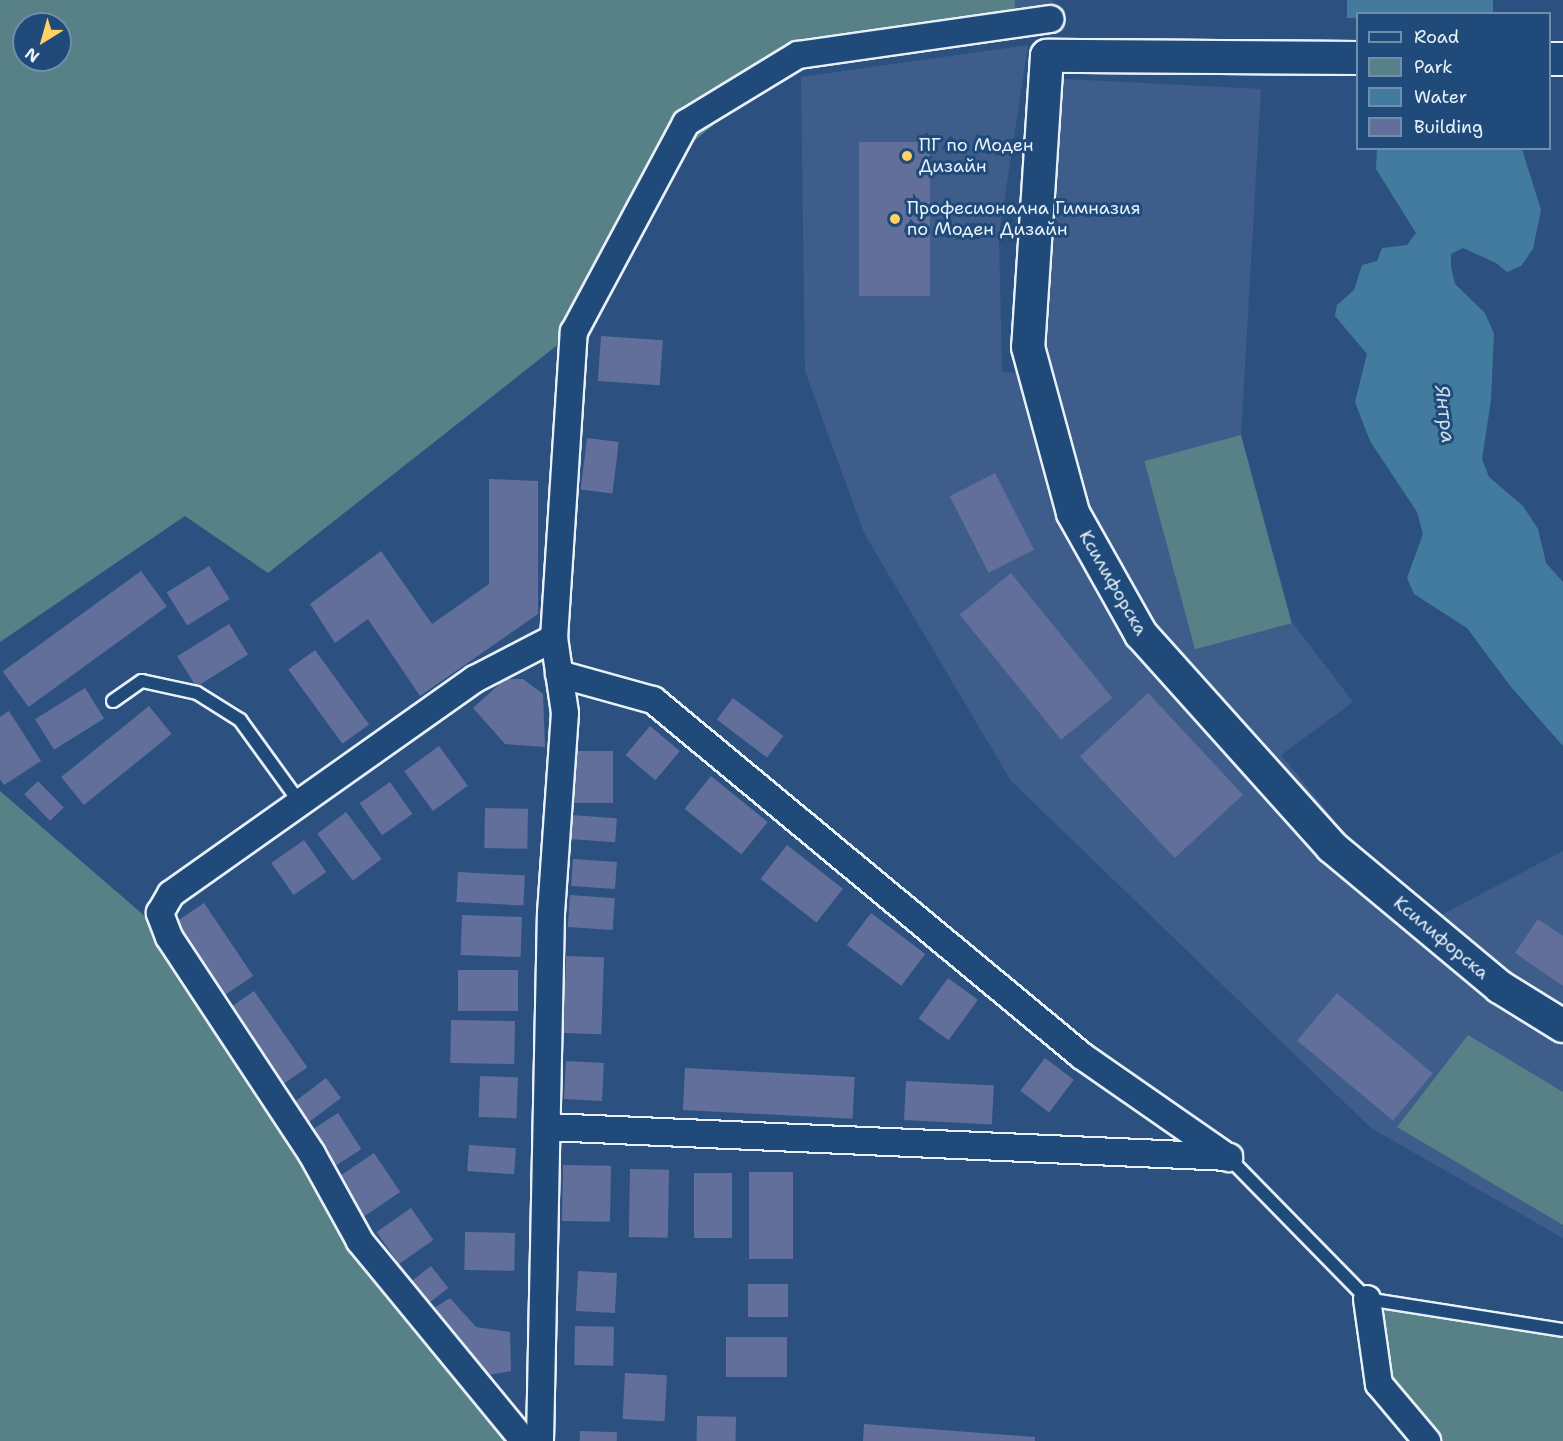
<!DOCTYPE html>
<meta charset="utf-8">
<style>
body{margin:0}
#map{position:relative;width:1563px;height:1441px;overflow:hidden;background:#2c5180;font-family:"Shantell Sans",sans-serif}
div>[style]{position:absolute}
.built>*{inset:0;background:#3f5d8a}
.green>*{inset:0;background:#578087;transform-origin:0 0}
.water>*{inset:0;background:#437b9e;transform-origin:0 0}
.building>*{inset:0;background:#626f9b;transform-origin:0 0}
.roads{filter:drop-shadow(2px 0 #e8f1f8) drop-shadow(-2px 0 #e8f1f8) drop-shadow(0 2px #e8f1f8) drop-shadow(0 -2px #e8f1f8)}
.service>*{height:12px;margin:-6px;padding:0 6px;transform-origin:6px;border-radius:6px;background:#1f4a7a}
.minor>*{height:26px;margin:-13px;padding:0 13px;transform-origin:13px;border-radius:13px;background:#1f4a7a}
.tertiary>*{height:32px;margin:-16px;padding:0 16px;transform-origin:16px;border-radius:16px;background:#1f4a7a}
.dots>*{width:16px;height:16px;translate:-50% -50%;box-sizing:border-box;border:3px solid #1f4a7a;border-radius:50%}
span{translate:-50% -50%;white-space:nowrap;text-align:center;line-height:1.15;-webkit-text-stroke:6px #1f4a7a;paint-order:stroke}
.poi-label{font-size:18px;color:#e8f1f8}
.left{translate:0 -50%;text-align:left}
.street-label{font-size:18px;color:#e8f1f8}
.water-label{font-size:20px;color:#cfdfea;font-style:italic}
.legend{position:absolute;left:1356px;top:12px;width:195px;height:138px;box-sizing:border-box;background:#1f4a7a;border:2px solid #6f8dac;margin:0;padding:8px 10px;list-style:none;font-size:18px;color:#e8f1f8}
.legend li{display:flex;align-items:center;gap:12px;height:30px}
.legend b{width:30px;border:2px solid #6f8dac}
.north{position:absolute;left:12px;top:12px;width:60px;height:60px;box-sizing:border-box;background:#1f4a7a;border:2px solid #6f8dac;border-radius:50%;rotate:217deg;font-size:16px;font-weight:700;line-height:24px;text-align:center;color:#e8f1f8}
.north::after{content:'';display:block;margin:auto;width:21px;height:27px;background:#ffd166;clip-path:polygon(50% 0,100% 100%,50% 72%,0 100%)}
</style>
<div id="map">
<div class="built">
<i style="clip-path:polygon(1015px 0,1053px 0,1050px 19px,1014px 24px)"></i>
<i style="clip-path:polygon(1028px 45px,999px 235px,1002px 372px,1034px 373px,1046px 78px,1261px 89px,1241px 435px,1292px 622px,1353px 702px,1281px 755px,1346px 834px,1437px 917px,1563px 851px,1563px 1238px,1371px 1128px,1011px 781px,864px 533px,805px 371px,801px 77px)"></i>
</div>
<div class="green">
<i style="clip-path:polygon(evenodd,0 0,1015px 0,1014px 24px,798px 55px,688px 146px,574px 332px,268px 573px,185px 516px,0 642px,0 0,24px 24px,60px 24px,60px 60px,24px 60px,24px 24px)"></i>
<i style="left:1241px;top:435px;width:195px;height:100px;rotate:75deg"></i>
<i style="clip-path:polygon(0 791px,169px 937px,360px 1241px,524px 1441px,0 1441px)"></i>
<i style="clip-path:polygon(1468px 1035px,1563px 1092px,1563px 1225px,1397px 1127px)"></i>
<i style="clip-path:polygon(1367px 1299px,1563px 1330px,1563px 1441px,1427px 1441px,1379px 1384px)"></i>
</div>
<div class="water">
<i style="left:1347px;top:0;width:146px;height:18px"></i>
<i style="clip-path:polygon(1377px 149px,1522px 149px,1541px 210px,1533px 249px,1521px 266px,1507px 272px,1496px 263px,1463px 248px,1451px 254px,1451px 267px,1455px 284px,1485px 313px,1494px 334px,1491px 400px,1482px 459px,1489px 477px,1523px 506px,1538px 529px,1546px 563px,1563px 582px,1563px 746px,1511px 687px,1467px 628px,1414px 594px,1407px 578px,1423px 534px,1417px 512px,1370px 441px,1355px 402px,1367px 354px,1335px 316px,1337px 305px,1354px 290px,1362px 265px,1377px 261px,1382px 248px,1407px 245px,1416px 233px,1376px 169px)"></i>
</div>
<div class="building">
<i style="left:859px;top:142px;width:71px;height:154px"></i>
<i style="left:601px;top:336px;width:62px;height:45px;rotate:4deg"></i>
<i style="left:587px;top:438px;width:32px;height:52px;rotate:7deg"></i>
<i style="left:995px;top:473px;width:86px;height:51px;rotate:63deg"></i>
<i style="clip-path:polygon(489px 479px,538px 481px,538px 614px,420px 696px,368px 619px,335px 643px,310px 604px,381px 551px,432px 624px,489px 584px)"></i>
<i style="left:209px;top:566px;width:39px;height:50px;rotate:58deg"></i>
<i style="left:141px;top:571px;width:44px;height:171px;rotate:54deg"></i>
<i style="left:1011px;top:573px;width:161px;height:66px;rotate:51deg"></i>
<i style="left:229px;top:624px;width:36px;height:61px;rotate:58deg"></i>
<i style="left:315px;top:650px;width:92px;height:33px;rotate:54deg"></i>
<i style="clip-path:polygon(505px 679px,523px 679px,543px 694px,545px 747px,505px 744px,473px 708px)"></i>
<i style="left:85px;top:688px;width:36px;height:59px;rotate:58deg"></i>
<i style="left:1148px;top:693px;width:139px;height:93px;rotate:47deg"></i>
<i style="left:733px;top:698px;width:63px;height:27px;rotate:37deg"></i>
<i style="left:149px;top:706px;width:36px;height:113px;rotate:51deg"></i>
<i style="clip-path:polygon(9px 711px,41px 761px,4px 785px,0 779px,0 717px)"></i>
<i style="left:650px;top:726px;width:39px;height:38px;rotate:40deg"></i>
<i style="left:439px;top:746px;width:49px;height:43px;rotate:54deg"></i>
<i style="left:573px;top:751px;width:40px;height:52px"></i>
<i style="left:711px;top:776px;width:73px;height:42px;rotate:39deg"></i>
<i style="left:38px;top:781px;width:37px;height:19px;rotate:46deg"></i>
<i style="left:390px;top:782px;width:39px;height:37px;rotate:55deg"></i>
<i style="left:485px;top:808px;width:43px;height:40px;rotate:1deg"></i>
<i style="left:346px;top:812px;width:59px;height:36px;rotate:53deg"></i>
<i style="left:571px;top:815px;width:46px;height:24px;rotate:4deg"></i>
<i style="left:304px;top:840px;width:39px;height:40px;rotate:55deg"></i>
<i style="left:787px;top:845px;width:71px;height:43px;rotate:38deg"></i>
<i style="left:573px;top:859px;width:44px;height:27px;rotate:4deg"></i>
<i style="left:458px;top:872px;width:67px;height:30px;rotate:3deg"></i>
<i style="left:570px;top:895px;width:45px;height:32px;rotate:4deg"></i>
<i style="left:204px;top:903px;width:88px;height:40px;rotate:56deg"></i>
<i style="left:871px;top:913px;width:68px;height:40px;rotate:37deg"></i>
<i style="left:462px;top:915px;width:60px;height:40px;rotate:2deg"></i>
<i style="clip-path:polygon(1538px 919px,1563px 936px,1563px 986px,1515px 953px)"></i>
<i style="left:566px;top:956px;width:38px;height:77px;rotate:2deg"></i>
<i style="left:458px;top:970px;width:60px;height:41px"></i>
<i style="left:948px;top:978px;width:37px;height:50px;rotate:36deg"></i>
<i style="left:254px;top:991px;width:93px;height:34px;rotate:55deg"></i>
<i style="left:1337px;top:993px;width:125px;height:62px;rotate:40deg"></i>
<i style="left:451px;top:1020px;width:64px;height:43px;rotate:1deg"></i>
<i style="left:1045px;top:1058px;width:36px;height:41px;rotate:37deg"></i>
<i style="left:566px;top:1061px;width:38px;height:38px;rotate:3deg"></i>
<i style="left:685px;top:1068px;width:170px;height:42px;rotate:3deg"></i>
<i style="left:480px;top:1076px;width:38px;height:41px;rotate:2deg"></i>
<i style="left:326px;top:1078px;width:25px;height:43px;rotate:53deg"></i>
<i style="left:906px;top:1081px;width:88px;height:39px;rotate:3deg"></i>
<i style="left:338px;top:1113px;width:43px;height:34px;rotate:57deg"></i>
<i style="left:469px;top:1145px;width:47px;height:26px;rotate:4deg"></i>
<i style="left:374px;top:1153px;width:47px;height:44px;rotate:56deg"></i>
<i style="left:563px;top:1165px;width:48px;height:56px;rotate:1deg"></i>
<i style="left:630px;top:1169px;width:39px;height:68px;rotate:1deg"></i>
<i style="left:749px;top:1172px;width:44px;height:87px"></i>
<i style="left:694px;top:1173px;width:38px;height:65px"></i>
<i style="left:411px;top:1208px;width:39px;height:42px;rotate:55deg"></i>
<i style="left:465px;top:1232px;width:50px;height:38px;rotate:1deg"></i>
<i style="left:431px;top:1266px;width:28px;height:25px;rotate:52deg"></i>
<i style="left:578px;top:1271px;width:39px;height:40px;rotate:3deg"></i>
<i style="left:788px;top:1284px;width:33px;height:40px;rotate:90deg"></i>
<i style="clip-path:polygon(450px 1298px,476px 1327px,510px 1332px,511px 1371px,482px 1376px,434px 1308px)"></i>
<i style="left:575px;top:1326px;width:39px;height:39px;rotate:1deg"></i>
<i style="left:787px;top:1337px;width:40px;height:61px;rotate:90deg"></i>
<i style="left:625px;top:1373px;width:42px;height:46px;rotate:3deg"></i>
<i style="left:697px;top:1416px;width:39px;height:25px;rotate:1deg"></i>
<i style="clip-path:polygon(864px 1424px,1035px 1437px,1035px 1441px,863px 1441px)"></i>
<i style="left:580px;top:1431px;width:37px;height:10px;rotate:2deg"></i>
</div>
<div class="roads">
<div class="service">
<i style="left:113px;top:701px;width:35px;rotate:-35deg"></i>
<i style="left:142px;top:681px;width:56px;rotate:12.3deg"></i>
<i style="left:197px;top:693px;width:51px;rotate:32.1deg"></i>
<i style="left:240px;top:720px;width:102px;rotate:54.1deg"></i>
<i style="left:1229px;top:1158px;width:197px;rotate:45.6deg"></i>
<i style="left:1367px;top:1299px;width:198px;rotate:9deg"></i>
</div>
<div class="minor">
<i style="left:559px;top:674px;width:98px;rotate:15.5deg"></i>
<i style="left:653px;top:700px;width:557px;rotate:39.69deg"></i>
<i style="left:1082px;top:1056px;width:179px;rotate:34.8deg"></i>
<i style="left:548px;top:1127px;width:682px;rotate:2.52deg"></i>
<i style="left:1367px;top:1299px;width:86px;rotate:82deg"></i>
<i style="left:1379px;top:1384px;width:75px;rotate:49.9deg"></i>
<i style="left:524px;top:1441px;width:259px;rotate:-129.4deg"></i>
<i style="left:360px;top:1241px;width:99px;rotate:-118.9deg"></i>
<i style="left:312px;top:1154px;width:260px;rotate:-123.4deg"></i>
<i style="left:169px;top:937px;width:26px;rotate:-111deg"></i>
<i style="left:160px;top:913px;width:22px;rotate:-60deg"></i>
<i style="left:171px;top:894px;width:372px;rotate:-35.3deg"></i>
<i style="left:475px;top:679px;width:89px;rotate:-27.4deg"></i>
<i style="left:540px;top:1441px;width:528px;rotate:-88.81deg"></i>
<i style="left:551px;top:913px;width:200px;rotate:-86deg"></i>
<i style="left:565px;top:713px;width:76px;rotate:-98.3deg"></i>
<i style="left:554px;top:638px;width:307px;rotate:-86.3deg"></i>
<i style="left:574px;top:332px;width:237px;rotate:-61.8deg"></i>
<i style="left:686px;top:123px;width:131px;rotate:-31.3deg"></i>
<i style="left:798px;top:55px;width:255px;rotate:-8.1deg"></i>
</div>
<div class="tertiary">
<i style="left:1358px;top:58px;width:311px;rotate:-179.6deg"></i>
<i style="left:1047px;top:56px;width:292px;rotate:93.7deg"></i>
<i style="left:1028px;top:347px;width:172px;rotate:74.8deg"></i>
<i style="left:1073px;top:513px;width:139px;rotate:60.7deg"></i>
<i style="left:1141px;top:634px;width:286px;rotate:48.1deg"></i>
<i style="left:1332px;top:847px;width:219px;rotate:39.8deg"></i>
<i style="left:1500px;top:987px;width:74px;rotate:31.8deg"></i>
<i style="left:1550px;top:59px;width:13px"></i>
</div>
</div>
<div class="dots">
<i style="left:907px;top:156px;background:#ffd166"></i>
<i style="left:895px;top:219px;background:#ffd166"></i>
</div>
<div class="poi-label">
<span class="left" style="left:919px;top:156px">ПГ по Моден<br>Дизайн</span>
<span class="left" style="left:907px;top:219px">Професионална Гимназия<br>по Моден Дизайн</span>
</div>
<div class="street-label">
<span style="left:1113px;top:583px;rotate:60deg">Ксилифорска</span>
<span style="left:1441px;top:938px;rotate:40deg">Ксилифорска</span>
</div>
<div class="water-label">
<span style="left:1445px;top:414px;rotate:83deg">Янтра</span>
</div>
<ul class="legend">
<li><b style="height:8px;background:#1f4a7a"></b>Road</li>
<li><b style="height:16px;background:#578087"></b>Park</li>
<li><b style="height:16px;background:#437b9e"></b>Water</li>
<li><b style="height:16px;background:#626f9b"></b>Building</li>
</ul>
<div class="north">N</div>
</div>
